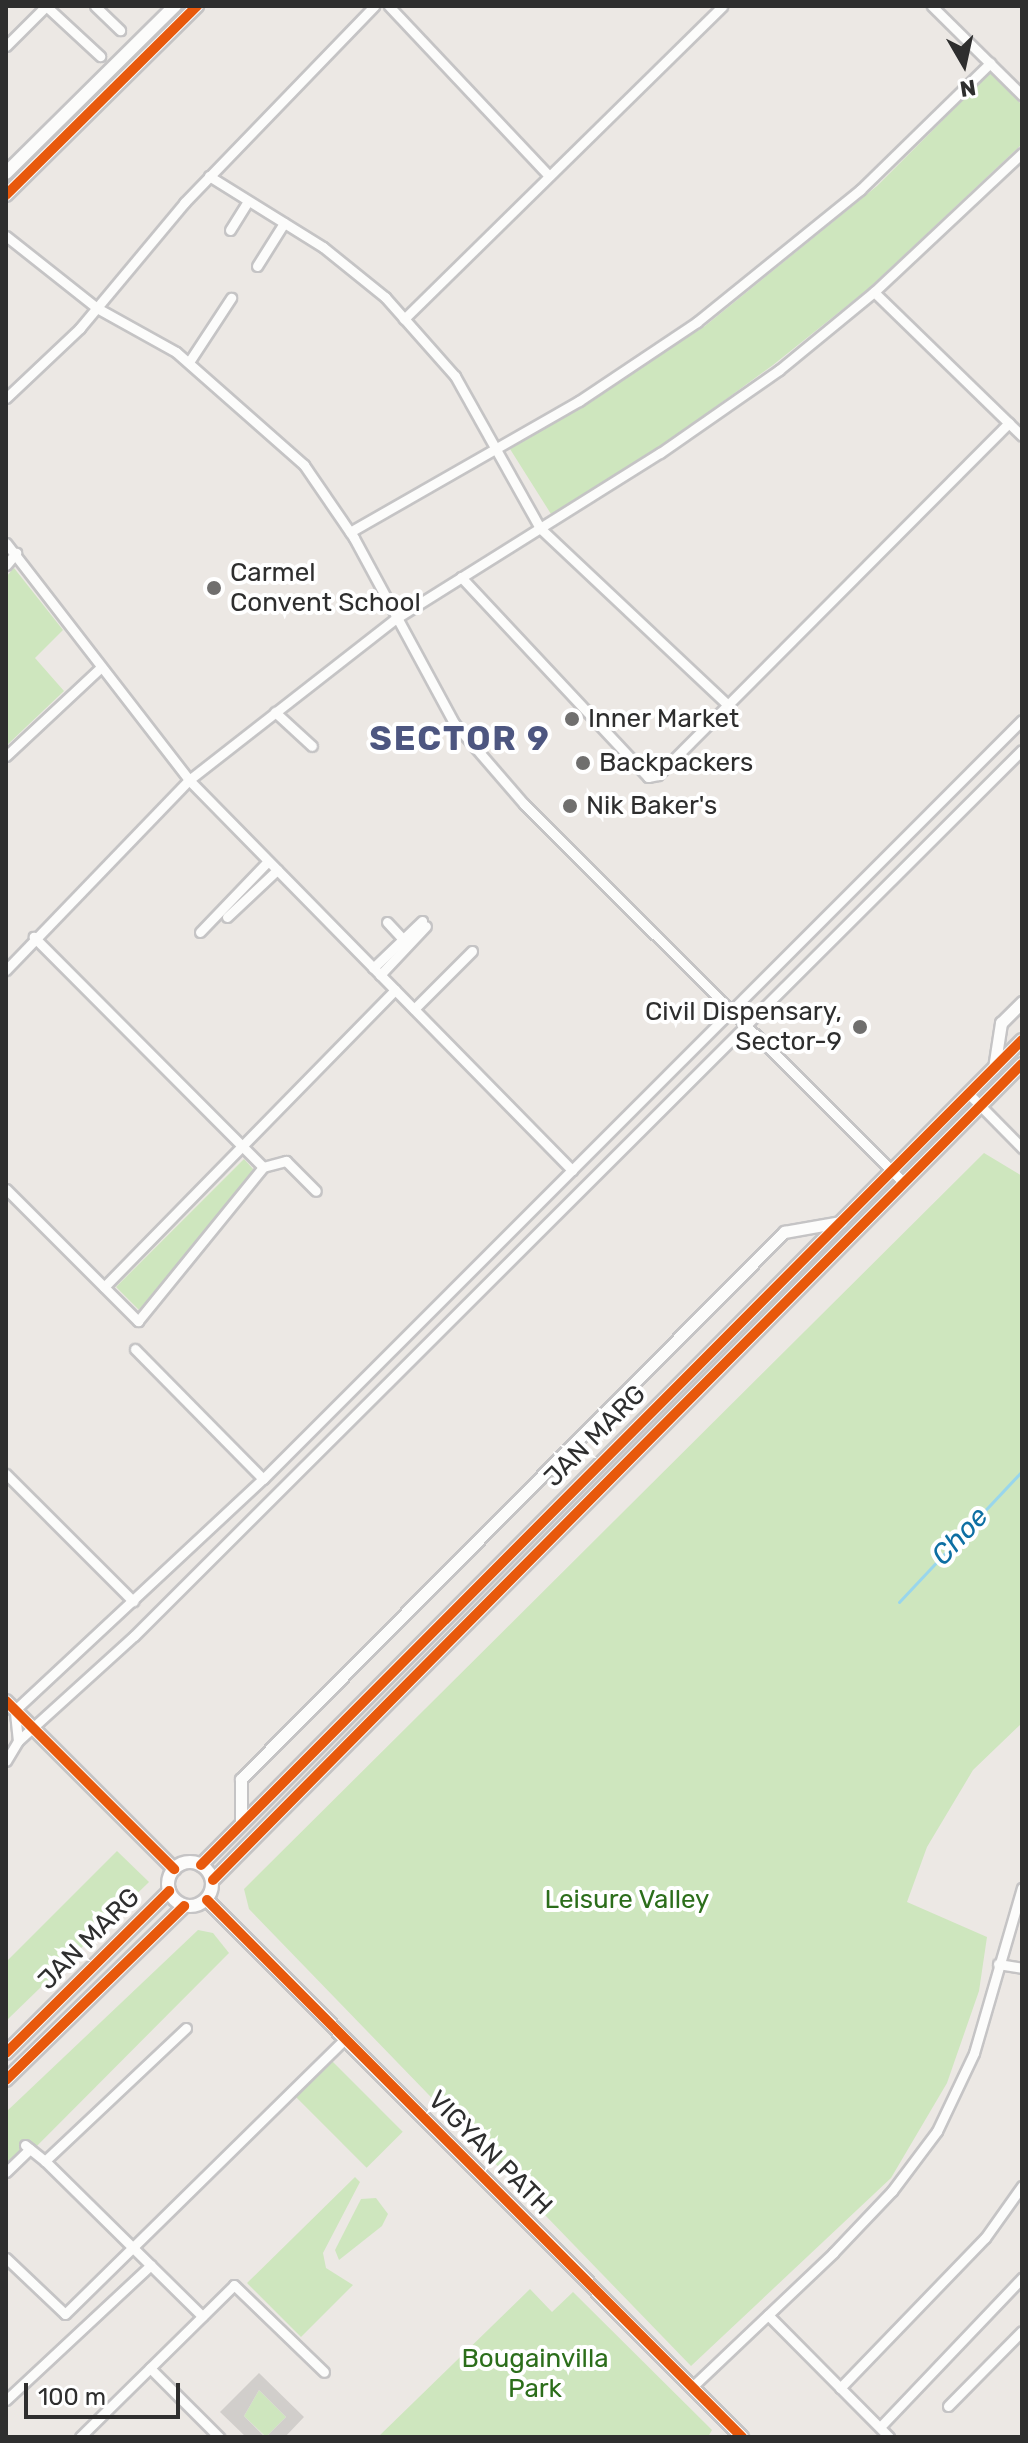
<!DOCTYPE html>
<style>
body{margin:0}
#map{position:relative;width:1028px;height:2443px;overflow:hidden;background:#ece8e4;font-family:Rubik,sans-serif}
div>[style]{position:absolute}
.green>*{inset:0;background:#cee6be;transform-origin:0 0}
.stream>*{height:3px;margin:-1.5px;padding:0 1.5px;transform-origin:1.5px;border-radius:1.5px;background:#99d6ec}
.building>*{inset:0;background:#d1cecb}
.roads{filter:drop-shadow(2px 0 #c5c4c5) drop-shadow(-2px 0 #c5c4c5) drop-shadow(0 2px #c5c4c5) drop-shadow(0 -2px #c5c4c5)}
.minor>*{height:9px;margin:-4.5px;padding:0 4.5px;transform-origin:4.5px;border-radius:4.5px;background:#fcfcfb}
.tertiary>*{height:11px;margin:-5.5px;padding:0 5.5px;transform-origin:5.5px;border-radius:5.5px;background:#fcfcfb}
.secondary>*{height:12px;margin:-6px;padding:0 6px;transform-origin:6px;border-radius:6px;background:#fcfcfb}
.secondary>.ring{margin:-6px;padding:0;box-sizing:content-box;background:none;border:12px solid #fcfcfb;border-radius:50%}
.cycleway>*{height:10px;margin:-5px;padding:0 5px;transform-origin:5px;border-radius:5px;background:#e8590c}
.dots>*{width:22px;height:22px;translate:-50% -50%;box-sizing:border-box;border:4px solid #fff;border-radius:50%}
span{translate:-50% -50%;white-space:nowrap;text-align:center;line-height:1.15;-webkit-text-stroke:8px #fff;paint-order:stroke}
.poi-label{font-size:26px;color:#2e2e2e}
.left{translate:0 -50%;text-align:left}
.right{translate:-100% -50%;text-align:right}
.street-label{font-size:26px;color:#2e2e2e}
.park-label{font-size:26px;color:#2c6e1b}
.water-label{font-size:28px;color:#0d6fa3;font-style:italic}
.district-label{font-size:34px;color:#4d5680;font-weight:700;letter-spacing:2px}
.frame{position:absolute;inset:0;border:8px solid #2e2e2e;pointer-events:none}
.north{position:absolute;left:924px;top:24px;width:80px;height:80px;-webkit-text-stroke:6px #fff;paint-order:stroke;rotate:171deg;font-size:22px;font-weight:700;line-height:32px;text-align:center;color:#2e2e2e}
.north::after{content:'';display:block;margin:auto;width:28px;height:36px;background:#2e2e2e;clip-path:polygon(50% 0,100% 100%,50% 72%,0 100%)}
.scale{position:absolute;left:24px;top:2383px;width:156px;height:36px;box-sizing:border-box;border:4px solid #2e2e2e;border-top:0;padding-left:10px;font-size:24px;line-height:28px;white-space:nowrap;color:#2e2e2e;-webkit-text-stroke:6px #fff;paint-order:stroke}
</style>
<div id="map">
<div class="green">
<i style="clip-path:polygon(990px 73px,1022px 105px,1022px 144px,868px 289px,773px 365px,655px 451px,551px 514px,510px 449px,705px 326px,877px 186px)"></i>
<i style="clip-path:polygon(14px 568px,63px 630px,35px 658px,64px 691px,6px 746px,6px 577px)"></i>
<i style="clip-path:polygon(984px 1153px,1022px 1176px,1022px 1723px,973px 1770px,927px 1847px,907px 1902px,987px 1937px,979px 1991px,947px 2083px,891px 2178px,691px 2366px,249px 1909px,244px 1889px)"></i>
<i style="clip-path:polygon(244px 1159px,254px 1170px,139px 1310px,116px 1287px)"></i>
<i style="clip-path:polygon(117px 1851px,149px 1882px,6px 2021px,6px 1962px)"></i>
<i style="clip-path:polygon(198px 1930px,213px 1933px,229px 1953px,6px 2177px,6px 2112px)"></i>
<i style="left:332px;top:2061px;width:100px;height:51px;rotate:45deg"></i>
<i style="clip-path:polygon(355px 2177px,360px 2182px,323px 2253px,326px 2268px,353px 2285px,301px 2337px,247px 2283px)"></i>
<i style="clip-path:polygon(376px 2198px,388px 2214px,382px 2226px,339px 2260px,335px 2250px,361px 2199px)"></i>
<i style="clip-path:polygon(530px 2289px,552px 2312px,573px 2292px,712px 2430px,708px 2437px,378px 2437px)"></i>
<i style="clip-path:polygon(259px 2390px,286px 2417px,266px 2437px,244px 2416px)"></i>
</div>
<div class="stream">
<i style="left:899px;top:1602px;width:180px;rotate:-46.8deg"></i>
</div>
<div class="building">
<i style="clip-path:polygon(259px 2373px,304px 2417px,285px 2437px,266px 2437px,286px 2417px,259px 2390px,244px 2416px,265px 2437px,246px 2437px,220px 2412px)"></i>
</div>
<div class="roads">
<div class="minor">
<i style="left:95px;top:6px;width:35px;rotate:44deg"></i>
<i style="left:389px;top:6px;width:233px;rotate:46.7deg"></i>
<i style="left:932px;top:6px;width:127px;rotate:44.7deg"></i>
<i style="left:6px;top:46px;width:57px;rotate:-45deg"></i>
<i style="left:46px;top:6px;width:74px;rotate:42.8deg"></i>
<i style="left:209px;top:176px;width:134px;rotate:31.9deg"></i>
<i style="left:323px;top:247px;width:80px;rotate:38.9deg"></i>
<i style="left:385px;top:297px;width:106px;rotate:48.5deg"></i>
<i style="left:455px;top:376px;width:174px;rotate:60.8deg"></i>
<i style="left:540px;top:528px;width:258px;rotate:43.3deg"></i>
<i style="left:230px;top:230px;width:34px;rotate:-58deg"></i>
<i style="left:6px;top:236px;width:116px;rotate:38.4deg"></i>
<i style="left:97px;top:308px;width:90px;rotate:29.1deg"></i>
<i style="left:176px;top:352px;width:171px;rotate:41.4deg"></i>
<i style="left:304px;top:465px;width:88px;rotate:55.6deg"></i>
<i style="left:354px;top:538px;width:210px;rotate:61.6deg"></i>
<i style="left:454px;top:723px;width:107px;rotate:49.2deg"></i>
<i style="left:524px;top:804px;width:537px;rotate:44.92deg"></i>
<i style="left:257px;top:266px;width:51px;rotate:-57.9deg"></i>
<i style="left:874px;top:292px;width:206px;rotate:44.2deg"></i>
<i style="left:404px;top:319px;width:446px;rotate:-44.5deg"></i>
<i style="left:189px;top:362px;width:77px;rotate:-56.7deg"></i>
<i style="left:6px;top:398px;width:102px;rotate:-43.4deg"></i>
<i style="left:80px;top:328px;width:163px;rotate:-50.2deg"></i>
<i style="left:184px;top:203px;width:274px;rotate:-46deg"></i>
<i style="left:350px;top:532px;width:264px;rotate:-29.8deg"></i>
<i style="left:579px;top:401px;width:142px;rotate:-33.8deg"></i>
<i style="left:697px;top:322px;width:210px;rotate:-39deg"></i>
<i style="left:860px;top:190px;width:182px;rotate:-44.3deg"></i>
<i style="left:6px;top:543px;width:299px;rotate:52.3deg"></i>
<i style="left:189px;top:780px;width:547px;rotate:45.52deg"></i>
<i style="left:6px;top:565px;width:16px;rotate:-50deg"></i>
<i style="left:461px;top:577px;width:274px;rotate:46.9deg"></i>
<i style="left:648px;top:777px;width:10px;rotate:-11deg"></i>
<i style="left:658px;top:775px;width:497px;rotate:-45.1deg"></i>
<i style="left:275px;top:712px;width:50px;rotate:42.6deg"></i>
<i style="left:6px;top:756px;width:130px;rotate:-43.1deg"></i>
<i style="left:227px;top:917px;width:69px;rotate:-43.2deg"></i>
<i style="left:387px;top:922px;width:23px;rotate:47deg"></i>
<i style="left:200px;top:932px;width:98px;rotate:-46.2deg"></i>
<i style="left:373px;top:968px;width:68px;rotate:-43.8deg"></i>
<i style="left:6px;top:970px;width:264px;rotate:-46.1deg"></i>
<i style="left:189px;top:780px;width:261px;rotate:-38deg"></i>
<i style="left:395px;top:619px;width:313px;rotate:-32.1deg"></i>
<i style="left:660px;top:453px;width:145px;rotate:-34.9deg"></i>
<i style="left:779px;top:370px;width:123px;rotate:-39.4deg"></i>
<i style="left:874px;top:292px;width:203px;rotate:-43.2deg"></i>
<i style="left:380px;top:975px;width:67px;rotate:-46.8deg"></i>
<i style="left:414px;top:1009px;width:82px;rotate:-45deg"></i>
<i style="left:969px;top:1094px;width:76px;rotate:45.5deg"></i>
<i style="left:263px;top:1167px;width:24px;rotate:-15deg"></i>
<i style="left:286px;top:1161px;width:42px;rotate:45deg"></i>
<i style="left:6px;top:1189px;width:187px;rotate:45deg"></i>
<i style="left:138px;top:1321px;width:198px;rotate:-50.9deg"></i>
<i style="left:263px;top:1167px;width:325px;rotate:-134.9deg"></i>
<i style="left:104px;top:1287px;width:416px;rotate:-45.6deg"></i>
<i style="left:135px;top:1349px;width:182px;rotate:45.4deg"></i>
<i style="left:6px;top:1474px;width:180px;rotate:45deg"></i>
<i style="left:18px;top:1741px;width:31px;rotate:-96deg"></i>
<i style="left:15px;top:1710px;width:339px;rotate:-43deg"></i>
<i style="left:263px;top:1479px;width:1073px;rotate:-45deg"></i>
<i style="left:6px;top:1761px;width:23px;rotate:-59deg"></i>
<i style="left:18px;top:1741px;width:156px;rotate:-42.2deg"></i>
<i style="left:134px;top:1636px;width:1254px;rotate:-44.94deg"></i>
<i style="left:998px;top:1964px;width:24px;rotate:9deg"></i>
<i style="left:186px;top:2028px;width:194px;rotate:136.7deg"></i>
<i style="left:45px;top:2161px;width:221px;rotate:44.6deg"></i>
<i style="left:25px;top:2145px;width:26px;rotate:39deg"></i>
<i style="left:6px;top:2172px;width:33px;rotate:-44deg"></i>
<i style="left:6px;top:2258px;width:81px;rotate:43.5deg"></i>
<i style="left:65px;top:2314px;width:392px;rotate:-44.5deg"></i>
<i style="left:768px;top:2315px;width:172px;rotate:45.2deg"></i>
<i style="left:150px;top:2368px;width:98px;rotate:45deg"></i>
<i style="left:692px;top:2387px;width:195px;rotate:-43.5deg"></i>
<i style="left:833px;top:2253px;width:86px;rotate:-46.4deg"></i>
<i style="left:892px;top:2191px;width:75px;rotate:-53.1deg"></i>
<i style="left:937px;top:2131px;width:86px;rotate:-64.6deg"></i>
<i style="left:974px;top:2053px;width:172px;rotate:-73.8deg"></i>
<i style="left:840px;top:2388px;width:209px;rotate:-46deg"></i>
<i style="left:985px;top:2238px;width:64px;rotate:-54.6deg"></i>
<i style="left:6px;top:2400px;width:198px;rotate:-43deg"></i>
<i style="left:948px;top:2406px;width:105px;rotate:-45.4deg"></i>
<i style="left:880px;top:2427px;width:206px;rotate:-46.4deg"></i>
<i style="left:80px;top:2437px;width:216px;rotate:-44.6deg"></i>
<i style="left:234px;top:2285px;width:125px;rotate:44deg"></i>
</div>
<div class="tertiary">
<i style="left:994px;top:1068px;width:46px;rotate:-81.2deg"></i>
<i style="left:1001px;top:1023px;width:30px;rotate:-45deg"></i>
<i style="left:241px;top:1822px;width:43px;rotate:-90deg"></i>
<i style="left:241px;top:1779px;width:771px;rotate:-45.21deg"></i>
<i style="left:784px;top:1232px;width:58px;rotate:-10deg"></i>
</div>
<div class="secondary">
<i style="left:6px;top:173px;width:238px;rotate:-44.7deg"></i>
<i style="left:6px;top:195px;width:269px;rotate:-44.7deg"></i>
<i style="left:6px;top:1701px;width:238px;rotate:45deg"></i>
<i class="ring" style="left:168px;top:1862px;width:32px;height:32px"></i>
<i style="left:201px;top:1865px;width:1164px;rotate:-45.14deg"></i>
<i style="left:213px;top:1880px;width:1149px;rotate:-45.25deg"></i>
<i style="left:207px;top:1900px;width:758px;rotate:45.11deg"></i>
<i style="left:6px;top:2053px;width:230px;rotate:-44.8deg"></i>
<i style="left:6px;top:2080px;width:249px;rotate:-44.3deg"></i>
</div>
</div>
<div class="cycleway">
<i style="left:6px;top:195px;width:269px;rotate:-44.7deg"></i>
<i style="left:6px;top:1701px;width:238px;rotate:45deg"></i>
<i style="left:201px;top:1865px;width:1164px;rotate:-45.14deg"></i>
<i style="left:213px;top:1880px;width:1149px;rotate:-45.25deg"></i>
<i style="left:207px;top:1900px;width:758px;rotate:45.11deg"></i>
<i style="left:6px;top:2053px;width:230px;rotate:-44.8deg"></i>
<i style="left:6px;top:2080px;width:249px;rotate:-44.3deg"></i>
</div>
<div class="dots">
<i style="left:214px;top:588px;background:#706f6e"></i>
<i style="left:572px;top:719px;background:#706f6e"></i>
<i style="left:583px;top:763px;background:#706f6e"></i>
<i style="left:570px;top:806px;background:#706f6e"></i>
<i style="left:860px;top:1027px;background:#706f6e"></i>
</div>
<div class="poi-label">
<span class="left" style="left:230px;top:588px">Carmel<br>Convent School</span>
<span class="left" style="left:588px;top:719px">Inner Market</span>
<span class="left" style="left:599px;top:763px">Backpackers</span>
<span class="left" style="left:586px;top:806px">Nik Baker's</span>
<span class="right" style="left:842px;top:1027px">Civil Dispensary,<br>Sector-9</span>
</div>
<div class="street-label">
<span style="left:595px;top:1436px;rotate:-45deg">JAN MARG</span>
<span style="left:89px;top:1939px;rotate:-45deg">JAN MARG</span>
<span style="left:490px;top:2153px;rotate:45deg">VIGYAN PATH</span>
</div>
<div class="park-label">
<span style="left:627px;top:1900px">Leisure Valley</span>
<span style="left:535px;top:2374px">Bougainvilla<br>Park</span>
</div>
<div class="water-label">
<span style="left:960px;top:1536px;rotate:-47deg">Choe</span>
</div>
<div class="district-label">
<span style="left:460px;top:739px">SECTOR 9</span>
</div>
<div class="frame"></div>
<div class="north">N</div>
<div class="scale">100 m</div>
</div>
